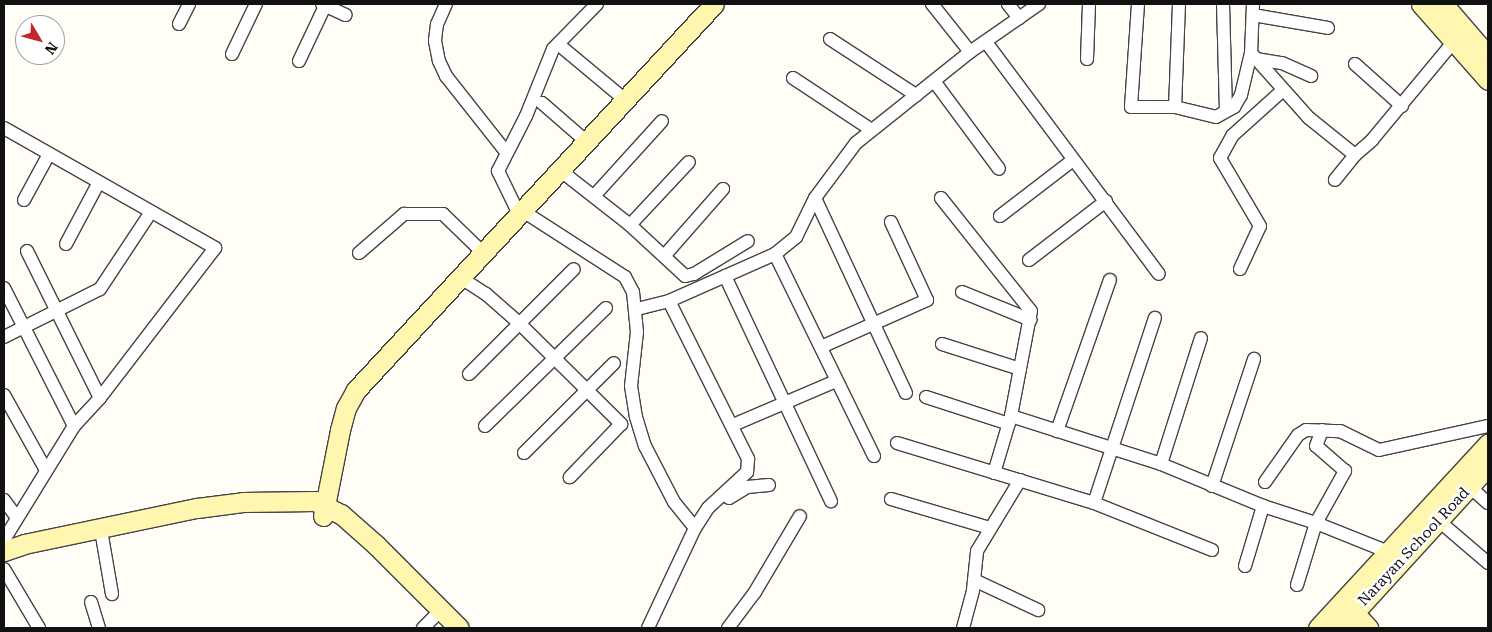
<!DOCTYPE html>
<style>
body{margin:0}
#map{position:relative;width:1492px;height:632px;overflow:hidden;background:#fffdf5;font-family:"Roboto Serif",serif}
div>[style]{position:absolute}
.roads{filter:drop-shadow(1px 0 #444) drop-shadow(-1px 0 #444) drop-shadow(0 1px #444) drop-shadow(0 -1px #444)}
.street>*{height:12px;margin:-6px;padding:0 6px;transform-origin:6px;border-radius:6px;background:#fff}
.secondary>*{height:19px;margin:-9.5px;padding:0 9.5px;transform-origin:9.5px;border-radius:9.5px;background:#fff6b0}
span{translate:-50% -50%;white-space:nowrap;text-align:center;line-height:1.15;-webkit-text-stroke:5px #fff;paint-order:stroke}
.street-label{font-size:15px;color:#111}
.frame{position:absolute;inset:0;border:5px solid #111;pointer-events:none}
.north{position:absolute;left:15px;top:15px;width:50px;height:50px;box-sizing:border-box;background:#fff;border:1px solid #a0a0a0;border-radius:50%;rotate:127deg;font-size:14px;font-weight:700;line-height:20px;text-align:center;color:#111}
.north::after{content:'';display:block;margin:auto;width:18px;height:22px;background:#c4262e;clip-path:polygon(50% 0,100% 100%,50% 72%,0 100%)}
</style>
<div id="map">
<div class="roads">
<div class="street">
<i style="left:322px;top:4px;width:26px;rotate:25deg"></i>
<i style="left:446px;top:4px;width:22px;rotate:114deg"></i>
<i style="left:437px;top:24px;width:17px;rotate:97deg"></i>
<i style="left:435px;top:41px;width:20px;rotate:79deg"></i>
<i style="left:439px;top:61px;width:17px;rotate:65deg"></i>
<i style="left:446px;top:76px;width:97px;rotate:51.7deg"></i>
<i style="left:597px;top:4px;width:63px;rotate:134.4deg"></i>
<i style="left:553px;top:49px;width:72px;rotate:111.9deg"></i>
<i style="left:526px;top:116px;width:62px;rotate:117deg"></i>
<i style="left:498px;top:171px;width:39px;rotate:64deg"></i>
<i style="left:515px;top:206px;width:131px;rotate:32.8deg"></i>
<i style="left:625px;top:277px;width:17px;rotate:62deg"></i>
<i style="left:633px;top:292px;width:40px;rotate:84.3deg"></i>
<i style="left:637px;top:332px;width:54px;rotate:96.3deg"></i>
<i style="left:631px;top:386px;width:31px;rotate:81deg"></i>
<i style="left:636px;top:417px;width:30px;rotate:73deg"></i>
<i style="left:645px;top:446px;width:63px;rotate:62.6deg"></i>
<i style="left:674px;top:502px;width:33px;rotate:51deg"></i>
<i style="left:695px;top:528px;width:110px;rotate:115.2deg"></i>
<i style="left:932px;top:4px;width:61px;rotate:51.6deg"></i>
<i style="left:1008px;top:4px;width:18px;rotate:52deg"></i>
<i style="left:1138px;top:4px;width:103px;rotate:93.9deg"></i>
<i style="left:1131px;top:107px;width:44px"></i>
<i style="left:1179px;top:4px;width:103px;rotate:92.2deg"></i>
<i style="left:1175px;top:107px;width:42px;rotate:13.7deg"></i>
<i style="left:1216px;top:117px;width:21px;rotate:-29deg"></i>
<i style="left:1234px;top:107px;width:14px;rotate:-60deg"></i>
<i style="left:1241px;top:95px;width:43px;rotate:-76.6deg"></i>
<i style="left:1223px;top:4px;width:107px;rotate:88.4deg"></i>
<i style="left:1253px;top:4px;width:49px;rotate:92.3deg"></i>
<i style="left:1251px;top:53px;width:87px;rotate:48.3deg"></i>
<i style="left:1309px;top:118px;width:59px;rotate:38.8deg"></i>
<i style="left:1355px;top:155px;width:32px;rotate:129deg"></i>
<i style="left:1253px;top:15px;width:76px;rotate:9.8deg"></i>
<i style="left:179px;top:24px;width:22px;rotate:-63deg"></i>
<i style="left:830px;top:39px;width:103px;rotate:33.1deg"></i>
<i style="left:986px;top:42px;width:289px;rotate:53.3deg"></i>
<i style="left:558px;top:44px;width:78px;rotate:39.8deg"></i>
<i style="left:232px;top:54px;width:55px;rotate:-64.4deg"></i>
<i style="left:1087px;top:59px;width:55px;rotate:-87.9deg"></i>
<i style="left:1256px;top:59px;width:26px;rotate:9deg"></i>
<i style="left:1282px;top:63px;width:32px;rotate:24deg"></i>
<i style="left:299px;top:61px;width:63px;rotate:-64.7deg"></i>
<i style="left:1355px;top:64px;width:63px;rotate:41.8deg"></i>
<i style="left:793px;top:78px;width:92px;rotate:33.5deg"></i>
<i style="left:934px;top:81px;width:109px;rotate:53.5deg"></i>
<i style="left:542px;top:103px;width:50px;rotate:41deg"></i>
<i style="left:4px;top:128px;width:243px;rotate:29.6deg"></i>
<i style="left:215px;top:248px;width:189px;rotate:127.5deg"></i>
<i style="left:100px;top:398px;width:38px;rotate:133deg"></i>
<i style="left:74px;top:426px;width:134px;rotate:121.6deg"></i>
<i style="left:1355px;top:155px;width:23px;rotate:-41deg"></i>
<i style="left:1372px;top:140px;width:130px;rotate:-50.3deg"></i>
<i style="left:561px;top:171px;width:88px;rotate:38deg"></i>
<i style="left:630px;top:225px;width:75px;rotate:42.8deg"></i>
<i style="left:685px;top:276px;width:9px;rotate:-13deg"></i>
<i style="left:694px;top:274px;width:63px;rotate:-31.4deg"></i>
<i style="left:594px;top:196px;width:101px;rotate:-47.8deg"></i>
<i style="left:815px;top:198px;width:215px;rotate:65deg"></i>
<i style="left:941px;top:198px;width:144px;rotate:51.5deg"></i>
<i style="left:1031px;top:311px;width:107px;rotate:100.8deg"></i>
<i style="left:1011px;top:416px;width:157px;rotate:17.7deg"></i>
<i style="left:1161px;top:464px;width:110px;rotate:22.4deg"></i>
<i style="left:1263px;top:506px;width:56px;rotate:17.8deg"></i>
<i style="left:1316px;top:523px;width:75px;rotate:21.8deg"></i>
<i style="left:1386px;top:551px;width:7px;rotate:74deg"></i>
<i style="left:24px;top:200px;width:52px;rotate:-61.5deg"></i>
<i style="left:1000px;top:216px;width:92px;rotate:-37.5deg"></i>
<i style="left:630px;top:225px;width:86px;rotate:-46.9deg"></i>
<i style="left:66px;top:244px;width:70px;rotate:-62deg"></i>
<i style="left:27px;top:251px;width:164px;rotate:63.6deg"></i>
<i style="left:359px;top:253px;width:60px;rotate:-40.9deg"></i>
<i style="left:404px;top:214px;width:39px"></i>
<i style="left:443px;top:214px;width:47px;rotate:44.1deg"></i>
<i style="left:775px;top:254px;width:225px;rotate:63.9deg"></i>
<i style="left:665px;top:255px;width:88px;rotate:-48.7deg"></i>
<i style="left:1029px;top:260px;width:97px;rotate:-37.5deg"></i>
<i style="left:1240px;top:269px;width:47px;rotate:-65.1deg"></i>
<i style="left:1260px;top:226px;width:79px;rotate:-120.5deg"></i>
<i style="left:1220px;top:158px;width:26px;rotate:-61deg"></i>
<i style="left:1233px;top:135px;width:67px;rotate:-42deg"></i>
<i style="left:725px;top:276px;width:249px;rotate:64.8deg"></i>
<i style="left:461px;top:278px;width:30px;rotate:33deg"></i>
<i style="left:486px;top:294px;width:44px;rotate:41.3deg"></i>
<i style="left:519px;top:323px;width:144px;rotate:44.7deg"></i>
<i style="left:621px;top:424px;width:74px;rotate:133.9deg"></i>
<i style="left:4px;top:288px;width:155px;rotate:63.1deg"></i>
<i style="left:962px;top:292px;width:74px;rotate:22.1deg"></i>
<i style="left:669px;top:301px;width:177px;rotate:63.4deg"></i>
<i style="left:748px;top:459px;width:13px;rotate:94deg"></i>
<i style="left:747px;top:472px;width:53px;rotate:137.3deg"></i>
<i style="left:708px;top:508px;width:24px;rotate:123deg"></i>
<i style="left:637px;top:309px;width:33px;rotate:-14deg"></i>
<i style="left:669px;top:301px;width:116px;rotate:-23.9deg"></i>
<i style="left:775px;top:254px;width:27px;rotate:-39deg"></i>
<i style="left:796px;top:237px;width:43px;rotate:-64deg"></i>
<i style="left:815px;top:198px;width:69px;rotate:-53.3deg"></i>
<i style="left:856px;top:143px;width:146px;rotate:-38.6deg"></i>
<i style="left:970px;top:52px;width:84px;rotate:-34.8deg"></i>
<i style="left:4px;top:337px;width:107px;rotate:-26.6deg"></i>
<i style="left:100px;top:289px;width:92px;rotate:-56.5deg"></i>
<i style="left:942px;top:344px;width:82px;rotate:17.8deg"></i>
<i style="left:821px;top:347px;width:116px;rotate:-23.9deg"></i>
<i style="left:927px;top:300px;width:86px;rotate:-114.8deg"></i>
<i style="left:469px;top:374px;width:148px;rotate:-45deg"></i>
<i style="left:4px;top:395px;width:86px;rotate:60.8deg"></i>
<i style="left:926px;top:397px;width:87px;rotate:18deg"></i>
<i style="left:733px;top:425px;width:112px;rotate:-23.1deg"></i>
<i style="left:485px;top:426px;width:169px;rotate:-44.3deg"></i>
<i style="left:1057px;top:431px;width:160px;rotate:-70.7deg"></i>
<i style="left:897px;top:443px;width:206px;rotate:16.9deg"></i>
<i style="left:1094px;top:503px;width:127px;rotate:21.7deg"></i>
<i style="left:524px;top:453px;width:127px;rotate:-45deg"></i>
<i style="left:1161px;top:464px;width:132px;rotate:-72.4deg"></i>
<i style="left:994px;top:473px;width:59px;rotate:-73.4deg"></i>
<i style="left:1265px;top:482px;width:57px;rotate:-54.9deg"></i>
<i style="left:1298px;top:435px;width:9px;rotate:-32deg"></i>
<i style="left:1306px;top:430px;width:34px;rotate:2deg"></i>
<i style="left:1340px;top:431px;width:43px;rotate:26deg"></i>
<i style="left:1379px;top:450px;width:112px;rotate:-12.4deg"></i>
<i style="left:1212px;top:486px;width:134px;rotate:-71.7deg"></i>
<i style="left:1470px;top:487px;width:24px;rotate:42deg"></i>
<i style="left:729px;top:498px;width:21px;rotate:-31deg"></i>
<i style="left:747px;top:487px;width:22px;rotate:-5deg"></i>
<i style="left:891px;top:499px;width:103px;rotate:16.3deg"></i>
<i style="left:4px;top:500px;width:22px;rotate:54deg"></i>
<i style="left:1094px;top:503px;width:195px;rotate:-71.8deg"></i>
<i style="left:1439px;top:521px;width:65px;rotate:40.6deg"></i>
<i style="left:102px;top:536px;width:59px;rotate:80.2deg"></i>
<i style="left:1245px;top:566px;width:63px;rotate:-73.3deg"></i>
<i style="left:4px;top:569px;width:69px;rotate:59.3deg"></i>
<i style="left:974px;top:580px;width:71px;rotate:25.1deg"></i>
<i style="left:1297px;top:585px;width:65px;rotate:-73deg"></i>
<i style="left:1316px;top:523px;width:60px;rotate:-60.9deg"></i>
<i style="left:1345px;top:471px;width:38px;rotate:-139deg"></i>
<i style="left:1316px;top:446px;width:17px;rotate:-69deg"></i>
<i style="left:91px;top:602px;width:27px;rotate:73deg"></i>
<i style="left:423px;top:628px;width:17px;rotate:-45deg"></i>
<i style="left:728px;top:628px;width:45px;rotate:-53.1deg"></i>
<i style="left:755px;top:592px;width:88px;rotate:-59.4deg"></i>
<i style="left:963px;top:628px;width:39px;rotate:-75deg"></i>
<i style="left:973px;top:590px;width:39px;rotate:-84deg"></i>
<i style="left:977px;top:551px;width:83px;rotate:-58.8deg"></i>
</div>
<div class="secondary">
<i style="left:1421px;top:4px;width:101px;rotate:48.6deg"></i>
<i style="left:1443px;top:4px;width:69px;rotate:49.1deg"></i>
<i style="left:323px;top:516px;width:88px;rotate:-78.8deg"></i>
<i style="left:340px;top:430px;width:23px;rotate:-75deg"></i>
<i style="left:346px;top:408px;width:21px;rotate:-61deg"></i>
<i style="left:356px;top:390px;width:526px;rotate:-47.16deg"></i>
<i style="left:4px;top:551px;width:21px;rotate:-19deg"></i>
<i style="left:24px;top:544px;width:177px;rotate:-11.8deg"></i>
<i style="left:197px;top:508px;width:46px;rotate:-7.4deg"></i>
<i style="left:243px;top:502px;width:72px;rotate:-0.8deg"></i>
<i style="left:315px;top:501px;width:29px;rotate:27deg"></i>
<i style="left:341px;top:514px;width:47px;rotate:41.5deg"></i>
<i style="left:376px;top:545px;width:117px;rotate:45deg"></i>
<i style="left:1346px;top:604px;width:33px;rotate:47deg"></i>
<i style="left:1318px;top:628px;width:251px;rotate:-47.3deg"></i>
<i style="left:1340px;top:628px;width:219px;rotate:-47.6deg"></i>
</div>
</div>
<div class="street-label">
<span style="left:1414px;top:547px;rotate:-47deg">Narayan School Road</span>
</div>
<div class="frame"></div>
<div class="north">N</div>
</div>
